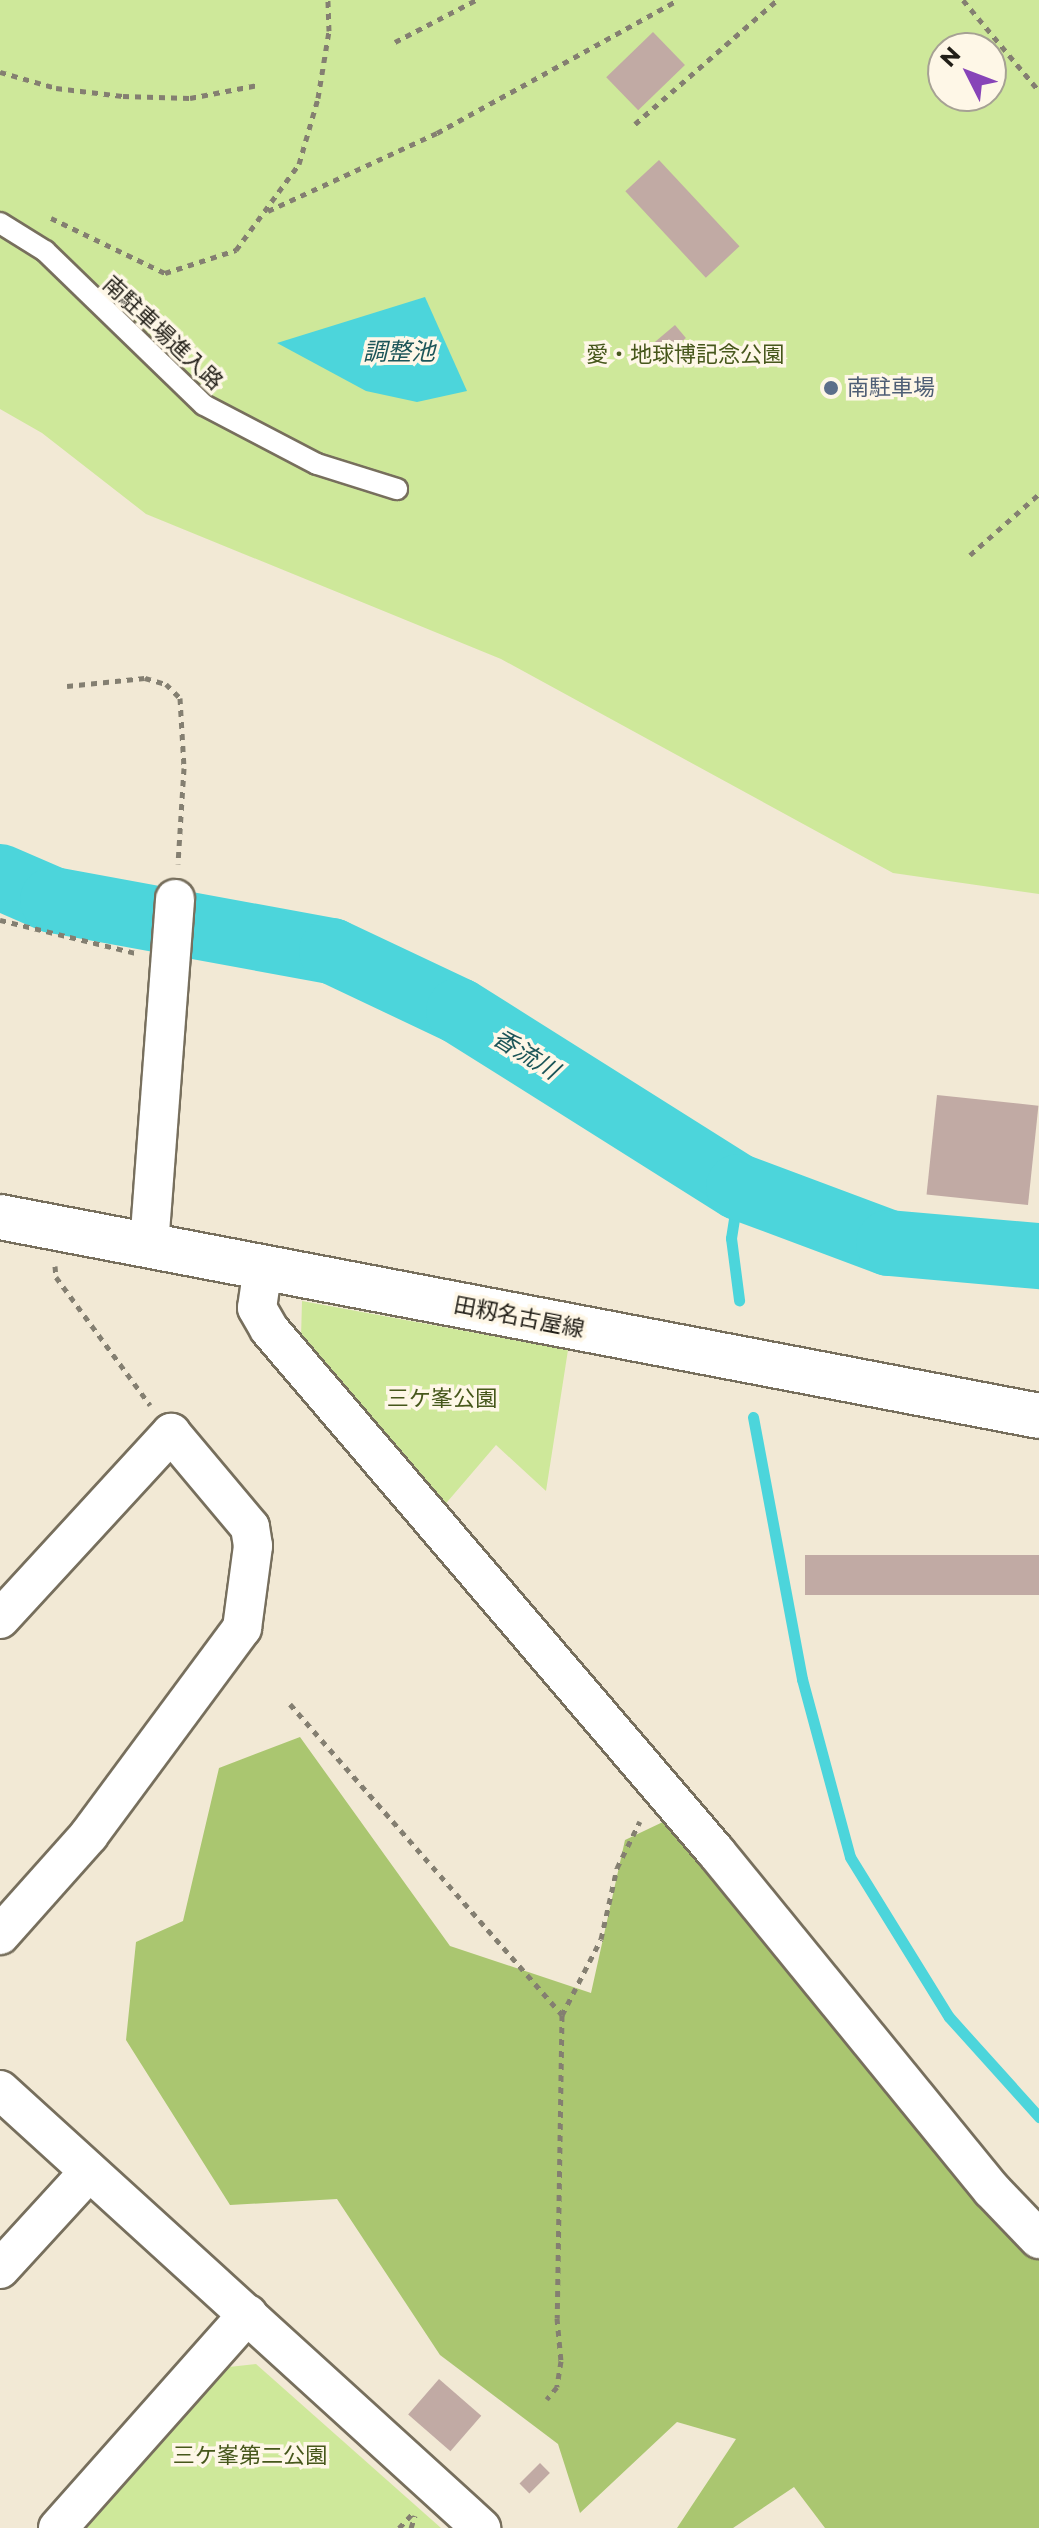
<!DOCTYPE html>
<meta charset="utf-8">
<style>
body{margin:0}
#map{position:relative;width:1039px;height:2528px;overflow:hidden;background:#f2e9d5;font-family:Montserrat,"Noto Sans JP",sans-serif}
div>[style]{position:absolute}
.green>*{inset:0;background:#cee89a}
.forest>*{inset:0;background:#aac670}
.water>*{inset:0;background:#4cd5db}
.stream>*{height:11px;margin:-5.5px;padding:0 5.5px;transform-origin:5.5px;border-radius:5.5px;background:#4cd5db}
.river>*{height:66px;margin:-33px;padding:0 33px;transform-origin:33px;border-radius:33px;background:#4cd5db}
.building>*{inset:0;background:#c1aaa4;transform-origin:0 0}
.path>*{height:5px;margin-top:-2.5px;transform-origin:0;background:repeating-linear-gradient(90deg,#847f71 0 6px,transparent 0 12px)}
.roads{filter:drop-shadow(2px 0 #776f5d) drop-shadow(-2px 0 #776f5d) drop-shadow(0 2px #776f5d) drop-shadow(0 -2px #776f5d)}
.lane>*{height:20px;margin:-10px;padding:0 10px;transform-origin:10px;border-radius:10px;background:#fff}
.street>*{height:38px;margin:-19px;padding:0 19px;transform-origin:19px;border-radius:19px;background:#fff}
.secondary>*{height:44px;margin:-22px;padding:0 22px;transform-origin:22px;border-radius:22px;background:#fff}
.path-bridge>*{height:5px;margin-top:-2.5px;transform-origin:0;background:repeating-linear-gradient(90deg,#847f71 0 6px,transparent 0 12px)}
.dots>*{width:22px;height:22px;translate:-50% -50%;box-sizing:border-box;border:4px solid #fef7e7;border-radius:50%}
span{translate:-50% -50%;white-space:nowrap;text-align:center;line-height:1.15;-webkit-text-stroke:7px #fef7e7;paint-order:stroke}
.street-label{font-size:22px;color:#221f18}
.park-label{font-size:22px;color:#46571b}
.service-label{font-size:22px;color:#4e5e75}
.left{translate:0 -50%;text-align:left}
.water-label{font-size:24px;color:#1c5558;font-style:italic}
.north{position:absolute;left:927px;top:32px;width:80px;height:80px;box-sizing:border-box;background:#fef7e7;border:2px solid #a6a194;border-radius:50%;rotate:312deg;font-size:22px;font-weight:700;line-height:32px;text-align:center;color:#221f18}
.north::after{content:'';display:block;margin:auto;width:28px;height:36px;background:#8744b8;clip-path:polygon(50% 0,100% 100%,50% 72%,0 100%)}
</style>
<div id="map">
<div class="green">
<i style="clip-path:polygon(evenodd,0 0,1039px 0,1039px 894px,893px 873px,501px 659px,146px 514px,42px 433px,0 409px,0 0,943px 48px,991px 48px,991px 96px,943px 96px,943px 48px)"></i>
<i style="clip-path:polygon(302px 1301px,568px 1350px,546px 1491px,496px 1445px,442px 1508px,301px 1338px)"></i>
<i style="clip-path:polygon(256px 2364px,441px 2528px,83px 2528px,229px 2367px)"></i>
</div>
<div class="forest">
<i style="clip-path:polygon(300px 1737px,450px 1946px,591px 1993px,625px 1840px,665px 1821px,985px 2203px,1039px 2259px,1039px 2528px,825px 2528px,794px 2487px,733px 2528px,677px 2528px,736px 2439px,677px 2422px,580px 2513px,558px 2444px,440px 2355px,337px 2199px,230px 2205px,126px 2040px,136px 1942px,183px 1921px,219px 1768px)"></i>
</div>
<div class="water">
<i style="clip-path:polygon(425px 297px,467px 391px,417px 402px,366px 391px,277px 343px)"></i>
</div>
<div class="stream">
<i style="left:739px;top:1187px;width:52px;rotate:98.9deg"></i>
<i style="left:731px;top:1238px;width:63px;rotate:82.6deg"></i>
<i style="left:753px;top:1417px;width:267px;rotate:79.4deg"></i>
<i style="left:802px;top:1679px;width:184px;rotate:74.9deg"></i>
<i style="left:850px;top:1857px;width:188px;rotate:58.3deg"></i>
<i style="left:949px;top:2017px;width:135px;rotate:48deg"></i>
</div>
<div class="river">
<i style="left:0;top:877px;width:58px;rotate:23.5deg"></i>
<i style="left:53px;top:900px;width:284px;rotate:10.4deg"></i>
<i style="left:332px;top:951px;width:140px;rotate:25.3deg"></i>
<i style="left:459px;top:1011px;width:331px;rotate:32.2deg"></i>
<i style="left:739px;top:1187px;width:160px;rotate:20.5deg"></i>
<i style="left:889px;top:1243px;width:151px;rotate:5deg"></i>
</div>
<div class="building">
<i style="left:653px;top:32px;width:46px;height:65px;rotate:46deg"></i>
<i style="left:659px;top:160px;width:118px;height:46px;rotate:47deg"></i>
<i style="left:675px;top:325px;width:17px;height:29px;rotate:50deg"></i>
<i style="left:937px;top:1095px;width:102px;height:100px;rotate:6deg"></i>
<i style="left:1039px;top:1555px;width:40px;height:234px;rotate:90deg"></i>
<i style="left:439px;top:2379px;width:56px;height:47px;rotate:41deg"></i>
<i style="left:540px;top:2463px;width:14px;height:29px;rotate:45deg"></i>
</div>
<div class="path">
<i style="left:963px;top:0;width:119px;rotate:50.1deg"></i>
<i style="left:395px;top:42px;width:91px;rotate:-27.4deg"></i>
<i style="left:0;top:72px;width:58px;rotate:15.9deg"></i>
<i style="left:56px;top:88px;width:67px;rotate:6.8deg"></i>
<i style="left:123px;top:96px;width:67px;rotate:1.7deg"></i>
<i style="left:190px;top:98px;width:69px;rotate:-10.8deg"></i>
<i style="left:635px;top:124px;width:189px;rotate:-41.1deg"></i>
<i style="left:268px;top:211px;width:186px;rotate:-24.8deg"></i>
<i style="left:437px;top:133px;width:275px;rotate:-28.9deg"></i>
<i style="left:51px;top:218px;width:127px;rotate:25.8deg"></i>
<i style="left:165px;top:273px;width:75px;rotate:-17.9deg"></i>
<i style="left:970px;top:555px;width:92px;rotate:-41.5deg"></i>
<i style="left:67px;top:686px;width:78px;rotate:-5.9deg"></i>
<i style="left:145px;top:678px;width:22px;rotate:16deg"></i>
<i style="left:166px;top:684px;width:20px;rotate:45deg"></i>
<i style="left:180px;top:698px;width:70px;rotate:86.7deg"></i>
<i style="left:184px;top:768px;width:96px;rotate:93.6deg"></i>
<i style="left:0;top:920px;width:139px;rotate:13.7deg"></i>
<i style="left:55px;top:1266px;width:11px;rotate:85deg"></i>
<i style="left:56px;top:1277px;width:159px;rotate:53.7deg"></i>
<i style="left:290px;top:1704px;width:413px;rotate:48.8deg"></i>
<i style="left:562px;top:2015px;width:303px;rotate:90.9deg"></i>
<i style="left:557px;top:2318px;width:43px;rotate:84.7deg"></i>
<i style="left:561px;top:2361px;width:26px;rotate:99deg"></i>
<i style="left:557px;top:2387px;width:16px;rotate:130deg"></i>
<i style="left:562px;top:2015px;width:85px;rotate:-62.8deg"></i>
<i style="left:601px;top:1939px;width:73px;rotate:-77.3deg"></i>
<i style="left:617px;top:1868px;width:52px;rotate:-63.9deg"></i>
<i style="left:399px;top:2528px;width:19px;rotate:-47deg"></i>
<i style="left:411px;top:2528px;width:13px;rotate:-72deg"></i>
</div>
<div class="roads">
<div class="lane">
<i style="left:0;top:223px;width:53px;rotate:31.9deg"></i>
<i style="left:45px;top:251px;width:221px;rotate:44.1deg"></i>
<i style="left:204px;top:405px;width:127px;rotate:27.6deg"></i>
<i style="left:317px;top:464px;width:84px;rotate:17.4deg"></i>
</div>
<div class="street">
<i style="left:149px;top:1246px;width:348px;rotate:-85.7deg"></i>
<i style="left:263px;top:1267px;width:41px;rotate:98.3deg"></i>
<i style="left:257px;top:1308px;width:24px;rotate:60deg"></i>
<i style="left:269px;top:1329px;width:688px;rotate:49.48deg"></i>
<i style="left:716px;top:1852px;width:436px;rotate:50.8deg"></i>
<i style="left:992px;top:2190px;width:68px;rotate:46.2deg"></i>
<i style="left:0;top:1619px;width:253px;rotate:-47.4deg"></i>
<i style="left:171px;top:1433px;width:123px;rotate:50deg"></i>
<i style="left:250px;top:1527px;width:19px;rotate:81deg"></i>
<i style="left:253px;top:1546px;width:83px;rotate:97.6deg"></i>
<i style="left:242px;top:1628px;width:257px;rotate:126.5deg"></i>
<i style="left:89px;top:1835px;width:134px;rotate:131.7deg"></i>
<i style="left:0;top:2090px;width:651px;rotate:42.32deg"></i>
<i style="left:0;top:2269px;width:132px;rotate:-47.5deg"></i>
<i style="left:58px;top:2528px;width:286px;rotate:-48.4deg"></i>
</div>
<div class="secondary">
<i style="left:0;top:1217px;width:1058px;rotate:10.84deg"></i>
</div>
</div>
<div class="path-bridge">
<i style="left:236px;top:250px;width:107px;rotate:-53.8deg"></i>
<i style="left:299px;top:164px;width:69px;rotate:-73.9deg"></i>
<i style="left:318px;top:98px;width:68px;rotate:-80.7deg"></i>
<i style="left:329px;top:31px;width:31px;rotate:-92deg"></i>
</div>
<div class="dots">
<i style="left:831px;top:388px;background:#5c6f8a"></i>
</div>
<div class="street-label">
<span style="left:163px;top:333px;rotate:43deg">南駐車場進入路</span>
<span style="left:519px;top:1317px;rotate:11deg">田籾名古屋線</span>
</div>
<div class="park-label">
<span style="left:685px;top:355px">愛・地球博記念公園</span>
<span style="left:442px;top:1399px">三ケ峯公園</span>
<span style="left:250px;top:2456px">三ケ峯第二公園</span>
</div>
<div class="service-label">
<span class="left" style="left:847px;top:388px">南駐車場</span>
</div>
<div class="water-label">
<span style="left:399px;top:352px">調整池</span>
<span style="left:526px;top:1054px;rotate:32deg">香流川</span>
</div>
<div class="north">N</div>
</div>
